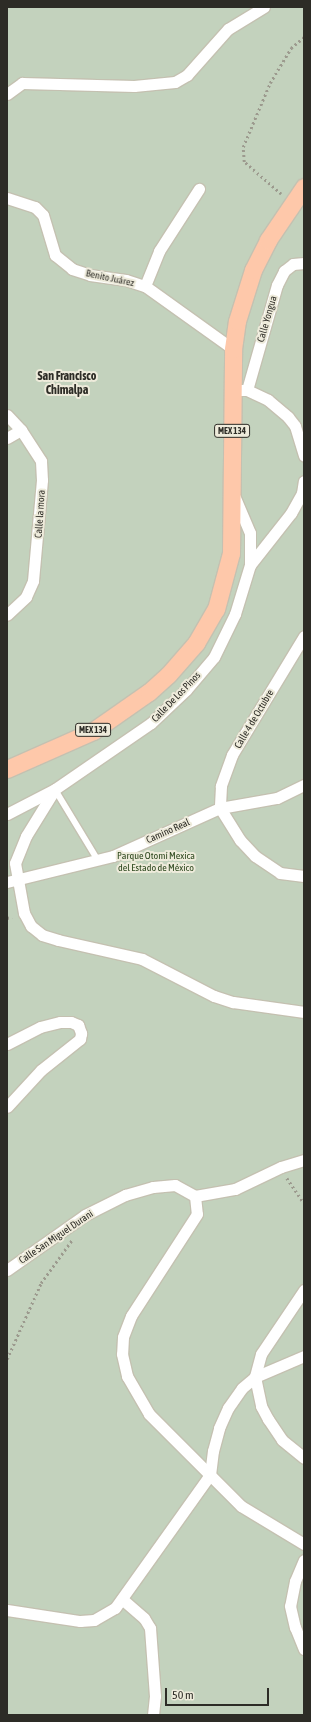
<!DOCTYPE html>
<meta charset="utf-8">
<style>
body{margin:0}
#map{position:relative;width:311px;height:1722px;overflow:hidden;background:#eeebdb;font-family:"Asap Condensed",sans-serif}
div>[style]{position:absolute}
.green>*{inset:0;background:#c3d2bd;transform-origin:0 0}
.path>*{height:2.5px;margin-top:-1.25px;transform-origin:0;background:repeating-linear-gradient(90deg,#9c9a8e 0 2px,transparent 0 5px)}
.roads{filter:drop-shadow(1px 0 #c4c1b1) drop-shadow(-1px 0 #c4c1b1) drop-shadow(0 1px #c4c1b1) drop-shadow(0 -1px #c4c1b1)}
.service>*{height:5.5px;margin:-2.75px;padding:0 2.75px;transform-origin:2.75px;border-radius:2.75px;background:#fff}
.minor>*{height:11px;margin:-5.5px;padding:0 5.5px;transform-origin:5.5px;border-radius:5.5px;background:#fff}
.primary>*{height:17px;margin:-8.5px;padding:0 8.5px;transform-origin:8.5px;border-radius:8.5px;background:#fec8aa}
span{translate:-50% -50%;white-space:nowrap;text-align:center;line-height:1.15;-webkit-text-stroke:4px #eeebdb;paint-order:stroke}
.shield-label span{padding:1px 3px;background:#eeebdb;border:1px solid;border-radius:3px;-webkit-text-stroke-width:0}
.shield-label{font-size:9px;color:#2d2c26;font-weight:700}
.street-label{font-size:10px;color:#2d2c26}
.park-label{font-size:10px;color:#2e491f}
.quarter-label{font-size:12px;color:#2d2c26;font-weight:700}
.frame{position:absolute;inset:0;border:8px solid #2d2c26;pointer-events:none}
.scale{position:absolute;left:165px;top:1688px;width:104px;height:18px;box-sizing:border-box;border:2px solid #2d2c26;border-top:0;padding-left:5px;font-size:12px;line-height:14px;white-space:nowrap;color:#2d2c26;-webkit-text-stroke:3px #eeebdb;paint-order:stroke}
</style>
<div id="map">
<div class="green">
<i style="left:7px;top:7px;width:297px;height:1708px"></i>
</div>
<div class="path">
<i style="left:281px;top:194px;width:49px;rotate:-139.1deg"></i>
<i style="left:244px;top:162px;width:15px;rotate:-94deg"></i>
<i style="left:243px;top:147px;width:69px;rotate:-67.1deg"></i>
<i style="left:270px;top:83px;width:41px;rotate:-59deg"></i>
<i style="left:291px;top:48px;width:17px;rotate:-40deg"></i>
<i style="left:7px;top:918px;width:5px;rotate:-11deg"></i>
<i style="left:287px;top:1178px;width:30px;rotate:56deg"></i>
<i style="left:7px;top:1359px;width:83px;rotate:-65.9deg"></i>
<i style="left:41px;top:1283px;width:53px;rotate:-54.2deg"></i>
</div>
<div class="roads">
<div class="service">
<i style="left:55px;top:789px;width:83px;rotate:58.8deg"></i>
</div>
<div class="minor">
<i style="left:7px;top:94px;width:19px;rotate:-36deg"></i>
<i style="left:22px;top:83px;width:112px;rotate:1.5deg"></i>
<i style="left:134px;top:86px;width:41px;rotate:-5.6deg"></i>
<i style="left:175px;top:82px;width:14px;rotate:-30deg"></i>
<i style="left:187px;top:75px;width:62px;rotate:-48.3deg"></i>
<i style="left:228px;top:29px;width:42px;rotate:-31.4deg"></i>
<i style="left:7px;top:198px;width:29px;rotate:18deg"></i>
<i style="left:35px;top:207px;width:11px;rotate:45deg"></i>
<i style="left:43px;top:215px;width:42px;rotate:73.3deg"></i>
<i style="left:55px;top:255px;width:22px;rotate:39deg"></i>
<i style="left:72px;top:269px;width:19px;rotate:18deg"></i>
<i style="left:90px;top:275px;width:36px;rotate:8deg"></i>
<i style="left:126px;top:280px;width:20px;rotate:18deg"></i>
<i style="left:145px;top:286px;width:108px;rotate:35.6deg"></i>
<i style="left:145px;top:286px;width:38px;rotate:-68deg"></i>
<i style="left:159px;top:251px;width:74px;rotate:-57.2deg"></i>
<i style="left:240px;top:390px;width:7px"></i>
<i style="left:247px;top:390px;width:23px;rotate:25deg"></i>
<i style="left:268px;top:400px;width:26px;rotate:40deg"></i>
<i style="left:288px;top:417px;width:11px;rotate:52deg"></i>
<i style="left:295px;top:426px;width:31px;rotate:73deg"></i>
<i style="left:247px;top:390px;width:109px;rotate:-74.1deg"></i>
<i style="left:277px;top:285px;width:16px;rotate:-63deg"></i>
<i style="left:284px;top:271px;width:11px;rotate:-38deg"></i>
<i style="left:293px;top:264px;width:11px;rotate:-5deg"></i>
<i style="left:7px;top:415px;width:21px;rotate:47deg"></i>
<i style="left:21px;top:430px;width:37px;rotate:57deg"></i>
<i style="left:41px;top:461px;width:19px;rotate:87deg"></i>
<i style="left:42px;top:480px;width:101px;rotate:95.1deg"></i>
<i style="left:33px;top:581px;width:17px;rotate:114deg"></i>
<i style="left:26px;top:597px;width:26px;rotate:137deg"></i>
<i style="left:7px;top:438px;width:16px;rotate:-30deg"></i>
<i style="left:250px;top:565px;width:66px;rotate:-51.7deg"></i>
<i style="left:291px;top:513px;width:23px;rotate:-61deg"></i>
<i style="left:302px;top:493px;width:12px;rotate:-81deg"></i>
<i style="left:304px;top:636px;width:139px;rotate:121.2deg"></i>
<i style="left:232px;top:755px;width:33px;rotate:110deg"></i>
<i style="left:221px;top:786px;width:22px;rotate:93deg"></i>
<i style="left:220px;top:808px;width:38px;rotate:58deg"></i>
<i style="left:240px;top:840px;width:22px;rotate:47deg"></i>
<i style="left:255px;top:856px;width:30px;rotate:34deg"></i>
<i style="left:280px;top:873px;width:24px;rotate:7deg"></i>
<i style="left:55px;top:789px;width:55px;rotate:121.7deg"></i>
<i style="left:26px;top:836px;width:29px;rotate:112deg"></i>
<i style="left:15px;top:863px;width:51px;rotate:79.8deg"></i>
<i style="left:24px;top:913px;width:15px;rotate:62deg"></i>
<i style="left:31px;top:926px;width:14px;rotate:39deg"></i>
<i style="left:42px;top:935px;width:17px;rotate:17deg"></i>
<i style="left:58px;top:940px;width:86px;rotate:12.7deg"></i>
<i style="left:142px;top:959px;width:81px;rotate:27.2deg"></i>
<i style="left:214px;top:996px;width:20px;rotate:18deg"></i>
<i style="left:233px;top:1002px;width:72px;rotate:8deg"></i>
<i style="left:7px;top:814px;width:54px;rotate:-27.5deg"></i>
<i style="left:55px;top:789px;width:116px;rotate:-34.5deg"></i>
<i style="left:151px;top:723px;width:48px;rotate:-43.3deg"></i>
<i style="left:186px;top:690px;width:43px;rotate:-49.7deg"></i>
<i style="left:214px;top:657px;width:48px;rotate:-64deg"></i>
<i style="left:235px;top:614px;width:51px;rotate:-73deg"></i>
<i style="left:250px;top:565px;width:32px;rotate:-90deg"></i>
<i style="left:250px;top:533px;width:43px;rotate:-113deg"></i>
<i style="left:7px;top:882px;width:109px;rotate:-13.8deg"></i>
<i style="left:113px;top:856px;width:117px;rotate:-24.2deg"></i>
<i style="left:220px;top:808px;width:58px;rotate:-10deg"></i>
<i style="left:277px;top:798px;width:30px;rotate:-26deg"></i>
<i style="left:7px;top:1044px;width:37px;rotate:-27deg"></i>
<i style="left:40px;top:1027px;width:21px;rotate:-14deg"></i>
<i style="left:60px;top:1022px;width:11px"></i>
<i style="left:71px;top:1022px;width:8px;rotate:23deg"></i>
<i style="left:78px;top:1025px;width:9px;rotate:69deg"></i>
<i style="left:81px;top:1033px;width:6px;rotate:99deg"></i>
<i style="left:80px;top:1039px;width:50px;rotate:141.5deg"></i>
<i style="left:41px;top:1070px;width:50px;rotate:132.6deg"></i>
<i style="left:195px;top:1196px;width:18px;rotate:84deg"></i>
<i style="left:197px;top:1214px;width:121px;rotate:122.9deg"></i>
<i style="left:131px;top:1316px;width:22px;rotate:111deg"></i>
<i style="left:123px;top:1337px;width:17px;rotate:93deg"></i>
<i style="left:122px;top:1354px;width:23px;rotate:77deg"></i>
<i style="left:127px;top:1376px;width:44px;rotate:59.9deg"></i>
<i style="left:149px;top:1414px;width:130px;rotate:45deg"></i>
<i style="left:241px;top:1506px;width:74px;rotate:31.1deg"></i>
<i style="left:195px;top:1196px;width:41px;rotate:-9.9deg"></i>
<i style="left:235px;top:1189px;width:51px;rotate:-25.6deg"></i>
<i style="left:281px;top:1167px;width:24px;rotate:-17deg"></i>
<i style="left:7px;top:1270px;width:95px;rotate:-35.2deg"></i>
<i style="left:85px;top:1215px;width:45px;rotate:-26.6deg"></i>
<i style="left:125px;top:1195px;width:29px;rotate:-16deg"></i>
<i style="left:153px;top:1187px;width:22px;rotate:-5deg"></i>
<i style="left:175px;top:1185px;width:23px;rotate:29deg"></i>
<i style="left:304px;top:1290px;width:77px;rotate:123.9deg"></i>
<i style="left:261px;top:1354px;width:24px;rotate:105deg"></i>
<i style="left:255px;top:1377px;width:30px;rotate:78deg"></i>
<i style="left:261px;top:1406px;width:15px;rotate:62deg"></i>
<i style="left:268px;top:1419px;width:25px;rotate:56deg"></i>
<i style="left:282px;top:1440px;width:28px;rotate:39deg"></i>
<i style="left:304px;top:1560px;width:23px;rotate:113deg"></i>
<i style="left:295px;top:1581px;width:25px;rotate:101deg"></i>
<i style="left:290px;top:1606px;width:22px;rotate:77deg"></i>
<i style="left:295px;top:1627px;width:24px;rotate:68deg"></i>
<i style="left:122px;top:1599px;width:29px;rotate:41deg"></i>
<i style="left:144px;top:1618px;width:12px;rotate:59deg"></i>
<i style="left:150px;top:1628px;width:68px;rotate:85.8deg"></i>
<i style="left:155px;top:1696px;width:19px;rotate:96deg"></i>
<i style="left:7px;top:1610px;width:74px;rotate:8.6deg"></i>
<i style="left:80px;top:1621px;width:14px;rotate:-4deg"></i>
<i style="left:94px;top:1620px;width:24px;rotate:-30deg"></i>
<i style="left:115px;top:1608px;width:163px;rotate:-54.5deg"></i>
<i style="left:210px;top:1475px;width:24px;rotate:-83deg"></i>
<i style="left:213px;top:1451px;width:24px;rotate:-75deg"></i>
<i style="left:219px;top:1428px;width:22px;rotate:-66deg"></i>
<i style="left:228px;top:1408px;width:24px;rotate:-55deg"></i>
<i style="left:242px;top:1388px;width:17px;rotate:-40deg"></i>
<i style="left:255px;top:1377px;width:53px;rotate:-23.2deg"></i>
</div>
<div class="primary">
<i style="left:7px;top:769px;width:94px;rotate:-23.8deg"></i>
<i style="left:93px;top:731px;width:68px;rotate:-34.9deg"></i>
<i style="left:149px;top:692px;width:25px;rotate:-42deg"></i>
<i style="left:168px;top:675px;width:43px;rotate:-48.8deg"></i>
<i style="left:196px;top:643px;width:39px;rotate:-60deg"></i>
<i style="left:216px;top:609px;width:58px;rotate:-75deg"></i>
<i style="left:231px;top:553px;width:204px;rotate:-89.4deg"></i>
<i style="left:233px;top:349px;width:28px;rotate:-82deg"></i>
<i style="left:237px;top:321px;width:53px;rotate:-72.6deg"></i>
<i style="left:253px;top:270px;width:34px;rotate:-63deg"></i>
<i style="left:268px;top:240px;width:64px;rotate:-55.8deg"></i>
</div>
</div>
<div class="shield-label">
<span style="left:232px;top:431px">MEX 134</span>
<span style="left:93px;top:730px">MEX 134</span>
</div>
<div class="street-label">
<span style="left:110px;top:278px;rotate:12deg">Benito Juárez</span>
<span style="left:267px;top:319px;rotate:-74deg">Calle Yongua</span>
<span style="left:40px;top:514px;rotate:-86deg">Calle la mora</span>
<span style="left:176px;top:697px;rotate:-46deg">Calle De Los Pinos</span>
<span style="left:254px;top:719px;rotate:-59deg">Calle 4 de Octubre</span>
<span style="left:168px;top:831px;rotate:-24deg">Camino Real</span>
<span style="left:56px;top:1237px;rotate:-34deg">Calle San Miguel Durani</span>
</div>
<div class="park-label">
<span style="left:156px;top:861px">Parque Otomí Mexica<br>del Estado de México</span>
</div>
<div class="quarter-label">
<span style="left:67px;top:384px">San Francisco<br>Chimalpa</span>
</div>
<div class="frame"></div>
<div class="scale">50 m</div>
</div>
